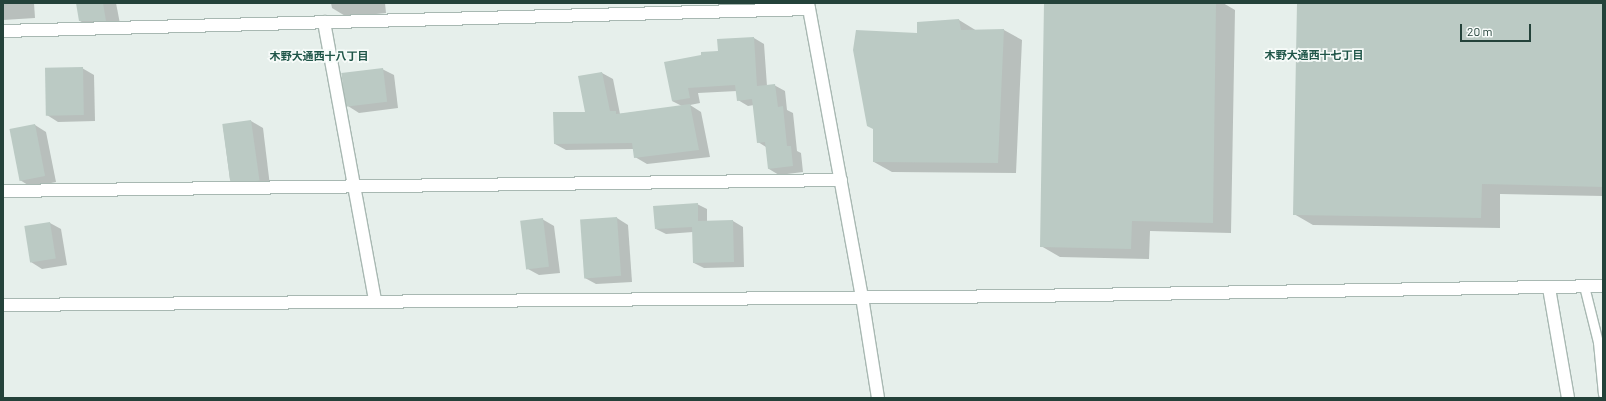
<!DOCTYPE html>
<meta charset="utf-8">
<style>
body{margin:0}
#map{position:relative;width:1606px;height:401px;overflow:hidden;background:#e6efeb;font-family:Barlow,"Noto Sans JP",sans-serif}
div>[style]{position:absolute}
.shadow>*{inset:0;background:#0003}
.building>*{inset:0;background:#bbcac4;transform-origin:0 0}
.roads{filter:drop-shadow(1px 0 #a8b8b2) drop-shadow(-1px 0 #a8b8b2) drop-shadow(0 1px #a8b8b2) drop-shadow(0 -1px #a8b8b2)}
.lane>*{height:9px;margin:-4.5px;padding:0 4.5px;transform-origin:4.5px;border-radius:4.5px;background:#fff}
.street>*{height:12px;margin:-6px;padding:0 6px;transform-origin:6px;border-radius:6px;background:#fff}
.secondary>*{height:12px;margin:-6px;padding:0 6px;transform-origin:6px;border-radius:6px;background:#fff}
span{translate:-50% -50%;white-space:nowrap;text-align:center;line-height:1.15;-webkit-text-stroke:3.5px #f7fbf9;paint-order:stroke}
.neighbourhood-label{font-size:11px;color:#1f5548;font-weight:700}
.frame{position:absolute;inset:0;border:4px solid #24423a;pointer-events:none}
.scale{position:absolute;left:1460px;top:24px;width:71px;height:18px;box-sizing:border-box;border:2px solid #24423a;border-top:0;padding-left:5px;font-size:12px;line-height:14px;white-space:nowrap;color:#24423a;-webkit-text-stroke:3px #f7fbf9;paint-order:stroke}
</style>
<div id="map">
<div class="shadow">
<i style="clip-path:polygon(3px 3px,34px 3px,35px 18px,3px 20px)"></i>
<i style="clip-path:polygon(77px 3px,116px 3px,121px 29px,96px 30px,80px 21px)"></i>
<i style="clip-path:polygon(331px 3px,385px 3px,386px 13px,347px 17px,332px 8px)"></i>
<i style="clip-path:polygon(1045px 3px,1223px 3px,1235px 10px,1231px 233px,1150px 231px,1149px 259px,1060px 257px,1041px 246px)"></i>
<i style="clip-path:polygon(1298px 3px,1603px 3px,1603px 196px,1500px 194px,1500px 228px,1313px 225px,1294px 214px)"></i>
<i style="clip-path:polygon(959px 20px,977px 31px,1004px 30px,1022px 40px,1016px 173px,892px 172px,874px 162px,918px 34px)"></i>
<i style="clip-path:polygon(754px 38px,764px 44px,767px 86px,774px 85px,785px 91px,787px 110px,793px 113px,797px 151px,801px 153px,803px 172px,779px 175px,769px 169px,766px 147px,758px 142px,754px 105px,748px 106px,738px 100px,737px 91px,698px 93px,700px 103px,690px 105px,701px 112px,710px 157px,647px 164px,635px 157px,634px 149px,566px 150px,555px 144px,586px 113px,602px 73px,613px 79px,620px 114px,682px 106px,672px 101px,719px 52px)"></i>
<i style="clip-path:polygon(82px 68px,94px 75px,95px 121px,58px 122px,47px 115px)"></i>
<i style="clip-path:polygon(382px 69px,394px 75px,398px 108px,359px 113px,348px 106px)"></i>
<i style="clip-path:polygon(251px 121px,263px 128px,270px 186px,242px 186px,230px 180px,223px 125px)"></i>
<i style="clip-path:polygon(35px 125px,46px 132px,56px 182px,31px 187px,20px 180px)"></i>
<i style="clip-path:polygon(697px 204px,707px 209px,707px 222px,733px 221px,743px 227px,744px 267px,704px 268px,694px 263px,693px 232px,666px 234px,656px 229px)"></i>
<i style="clip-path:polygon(617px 218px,628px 225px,632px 282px,596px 284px,585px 278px)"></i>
<i style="clip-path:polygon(542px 219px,554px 226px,560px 273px,539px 275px,528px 269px)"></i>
<i style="clip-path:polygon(50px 223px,61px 229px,67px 265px,42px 269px,31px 262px)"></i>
</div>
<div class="building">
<i style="clip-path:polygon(76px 3px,103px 3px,106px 21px,79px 21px)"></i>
<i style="clip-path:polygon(1044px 3px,1216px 3px,1213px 223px,1132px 221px,1131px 249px,1040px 247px)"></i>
<i style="clip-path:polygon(1297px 3px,1603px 3px,1603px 187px,1482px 184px,1481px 218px,1293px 215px)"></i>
<i style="clip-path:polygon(959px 19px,961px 30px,1004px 29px,998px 163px,873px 162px,873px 129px,867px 126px,853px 50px,856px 30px,917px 33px,917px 22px)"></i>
<i style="clip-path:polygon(754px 37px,757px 86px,775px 84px,778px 107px,783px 106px,787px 146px,791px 146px,793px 166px,768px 169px,765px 142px,757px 143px,752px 99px,737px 101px,735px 85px,688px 88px,690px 98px,672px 101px,664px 62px,701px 55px,701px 52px,718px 51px,717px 39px)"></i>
<i style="left:83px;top:67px;width:48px;height:38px;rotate:89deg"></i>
<i style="left:383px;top:68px;width:34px;height:42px;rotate:83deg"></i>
<i style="clip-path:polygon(602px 72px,610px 111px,616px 111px,616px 114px,690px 104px,699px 150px,634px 158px,632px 143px,554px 144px,553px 112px,585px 112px,578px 76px)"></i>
<i style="left:251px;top:120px;width:61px;height:29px;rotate:82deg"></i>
<i style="left:35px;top:124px;width:53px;height:26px;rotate:79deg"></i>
<i style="clip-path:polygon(698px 203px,698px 221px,733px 220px,734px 262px,693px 263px,692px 227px,655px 229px,653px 206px)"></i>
<i style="left:617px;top:217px;width:59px;height:37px;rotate:86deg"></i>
<i style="left:543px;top:218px;width:49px;height:23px;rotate:83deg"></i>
<i style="left:50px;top:222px;width:37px;height:26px;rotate:81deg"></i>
</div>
<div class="roads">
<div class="lane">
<i style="left:1584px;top:286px;width:58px;rotate:76deg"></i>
<i style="left:1598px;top:342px;width:52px;rotate:84.5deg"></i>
</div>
<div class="street">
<i style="left:324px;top:22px;width:284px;rotate:79.6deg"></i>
<i style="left:3px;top:31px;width:806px;rotate:-1.56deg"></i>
<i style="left:3px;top:191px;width:838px;rotate:-0.75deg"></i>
<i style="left:1549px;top:288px;width:112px;rotate:80.2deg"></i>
<i style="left:862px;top:297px;width:102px;rotate:81deg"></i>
<i style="left:3px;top:305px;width:1024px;rotate:-0.5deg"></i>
<i style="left:1027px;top:296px;width:576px;rotate:-0.99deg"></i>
</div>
<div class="secondary">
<i style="left:808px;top:3px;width:299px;rotate:79.6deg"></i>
</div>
</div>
<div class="neighbourhood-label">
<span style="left:1314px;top:55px">木野大通西十七丁目</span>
<span style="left:319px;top:56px">木野大通西十八丁目</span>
</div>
<div class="frame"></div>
<div class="scale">20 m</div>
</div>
